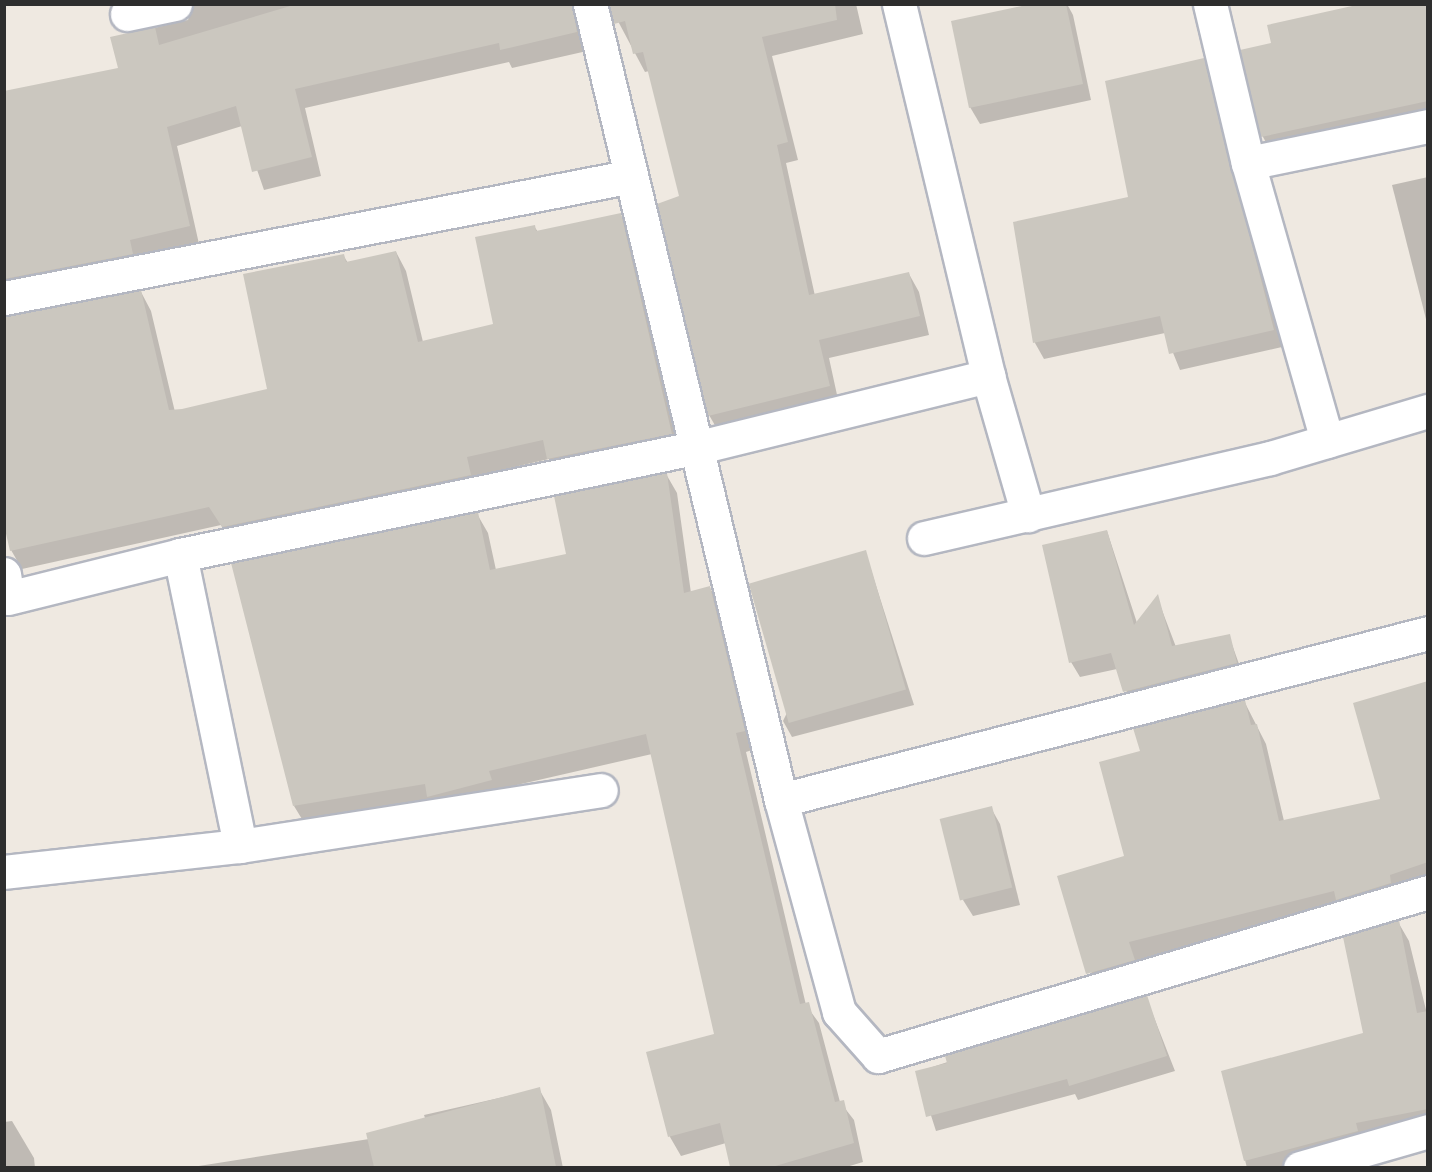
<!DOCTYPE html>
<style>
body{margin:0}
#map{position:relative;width:1432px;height:1172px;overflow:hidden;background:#efe9e1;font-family:Commissioner,sans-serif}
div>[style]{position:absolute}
.shadow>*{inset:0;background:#0003}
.building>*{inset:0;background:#cbc7bf;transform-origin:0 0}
.roads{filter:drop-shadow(2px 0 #b4b7c1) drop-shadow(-2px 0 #b4b7c1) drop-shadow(0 2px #b4b7c1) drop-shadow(0 -2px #b4b7c1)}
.street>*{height:33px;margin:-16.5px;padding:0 16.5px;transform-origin:16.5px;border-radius:16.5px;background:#fff}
span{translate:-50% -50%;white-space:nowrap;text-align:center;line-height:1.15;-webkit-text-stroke:4.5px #fff;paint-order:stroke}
.frame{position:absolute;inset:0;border:6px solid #2e2e2e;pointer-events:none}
</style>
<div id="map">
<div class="shadow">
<i style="clip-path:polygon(193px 4px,595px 4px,587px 51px,512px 68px,509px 62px,305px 108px,321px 176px,264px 190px,242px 126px,177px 146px,199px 244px,4px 303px,4px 93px,120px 69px,112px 38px,188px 20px)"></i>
<i style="clip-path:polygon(598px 4px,856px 4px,863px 34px,772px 56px,798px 160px,786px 163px,815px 296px,909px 274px,919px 292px,929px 335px,829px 358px,839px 404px,720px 434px,709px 415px,681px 197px,649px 71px,645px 72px,611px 8px)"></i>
<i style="clip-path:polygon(1038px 4px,1067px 4px,1073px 15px,1091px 100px,980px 124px,970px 107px)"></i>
<i style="clip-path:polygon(1428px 4px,1428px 123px,1274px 157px,1263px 137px,1242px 51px)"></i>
<i style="clip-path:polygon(1203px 60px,1212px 76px,1282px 347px,1180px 370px,1165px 333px,1044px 359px,1035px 343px,1014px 223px,1130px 198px)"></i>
<i style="clip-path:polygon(1428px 177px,1428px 327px,1392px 185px)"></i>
<i style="clip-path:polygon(620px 214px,631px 233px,681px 452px,559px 477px,549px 459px,476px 476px,480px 494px,234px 545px,221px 525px,22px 569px,11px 550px,141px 292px,151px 311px,175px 412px,268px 390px,343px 255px,348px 263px,396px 252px,406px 271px,423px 342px,495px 325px,534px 226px,538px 232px)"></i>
<i style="clip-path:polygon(666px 474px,677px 493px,691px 593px,710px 588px,721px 607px,755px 749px,746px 752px,806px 1005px,819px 1023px,840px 1102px,854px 1120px,863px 1162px,843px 1168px,731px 1168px,726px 1143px,681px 1156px,670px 1137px,647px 1053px,716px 1035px,652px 754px,499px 789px,305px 824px,294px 806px,477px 514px,488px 533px,496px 570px,568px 555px)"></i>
<i style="clip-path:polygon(1107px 531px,1137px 623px,1157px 597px,1176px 647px,1229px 636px,1244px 678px,1133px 707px,1117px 669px,1080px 677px,1071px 662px)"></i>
<i style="clip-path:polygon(865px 551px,914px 705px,792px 737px,783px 721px)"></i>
<i style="clip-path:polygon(1428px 683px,1428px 884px,1139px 961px,1145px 978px,1098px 992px,1059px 877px,1126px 857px,1142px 752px,1244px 701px,1266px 744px,1284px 821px,1382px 800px)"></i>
<i style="clip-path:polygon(991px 808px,1000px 824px,1020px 905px,973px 916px,963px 900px)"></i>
<i style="clip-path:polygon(1398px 922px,1409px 941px,1428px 1018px,1428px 1130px,1309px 1168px,1247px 1168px,1223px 1072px,1364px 1034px)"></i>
<i style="clip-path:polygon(1146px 997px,1175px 1071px,1078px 1100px,1075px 1094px,936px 1131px,917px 1072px)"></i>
<i style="clip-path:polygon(539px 1089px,551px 1110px,563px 1168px,186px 1168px,369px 1139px,426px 1121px,424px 1115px)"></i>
<i style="clip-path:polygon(12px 1121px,34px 1158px,35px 1168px,4px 1168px,4px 1122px)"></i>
</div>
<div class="building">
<i style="clip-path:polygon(297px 4px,572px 4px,577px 32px,500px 50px,499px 43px,295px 89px,312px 157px,252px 172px,236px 106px,167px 127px,190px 226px,130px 240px,133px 254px,4px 279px,4px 91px,118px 68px,110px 37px,155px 27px,159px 45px)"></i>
<i style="clip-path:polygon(609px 4px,835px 4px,837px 20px,762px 37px,788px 142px,777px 145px,809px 295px,909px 272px,920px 316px,819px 340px,830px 386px,708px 416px,657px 204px,679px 196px,643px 52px,633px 54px,625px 21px,614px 24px)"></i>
<i style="clip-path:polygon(1031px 4px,1066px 4px,1083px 84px,969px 108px,951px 21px)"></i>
<i style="clip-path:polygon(1361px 4px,1428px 4px,1428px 101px,1261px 137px,1240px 50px,1271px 43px,1267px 25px)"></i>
<i style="clip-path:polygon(1204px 58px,1274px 330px,1169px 354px,1160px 316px,1033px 343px,1013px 222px,1128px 197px,1105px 81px)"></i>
<i style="clip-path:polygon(621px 213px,672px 434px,547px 459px,543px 440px,467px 457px,471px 475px,222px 527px,209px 507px,10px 551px,4px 525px,4px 316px,141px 290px,169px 410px,182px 409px,267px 389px,243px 274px,344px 254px,346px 262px,396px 251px,418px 342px,493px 324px,475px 237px,535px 225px,536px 231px)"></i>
<i style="clip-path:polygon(667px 473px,684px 593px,710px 586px,745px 731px,736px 733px,800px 1004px,809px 1002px,835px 1102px,844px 1100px,854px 1143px,772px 1167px,730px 1167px,720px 1123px,668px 1137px,646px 1052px,714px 1034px,646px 734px,489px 771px,492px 780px,427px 797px,425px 784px,293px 806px,231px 563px,478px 512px,490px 570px,566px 554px,554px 496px)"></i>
<i style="clip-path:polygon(1107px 530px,1134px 625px,1158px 594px,1172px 646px,1230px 634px,1237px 663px,1123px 692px,1111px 653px,1069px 663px,1042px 545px)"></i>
<i style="left:866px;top:550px;width:145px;height:122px;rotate:74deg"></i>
<i style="clip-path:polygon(1428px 681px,1428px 862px,1390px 875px,1391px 883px,1336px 900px,1334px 891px,1129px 942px,1135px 960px,1086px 974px,1057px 876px,1124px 856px,1099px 762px,1140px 751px,1133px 728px,1245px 700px,1251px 725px,1257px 724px,1279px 821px,1380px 799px,1353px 703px)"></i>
<i style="left:992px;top:806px;width:84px;height:54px;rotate:76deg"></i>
<i style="clip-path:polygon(1399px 920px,1417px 1013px,1428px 1011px,1428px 1109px,1356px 1123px,1358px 1131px,1244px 1161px,1221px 1071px,1363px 1033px,1343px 937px)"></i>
<i style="clip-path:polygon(1147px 995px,1167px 1056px,1069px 1086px,1067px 1079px,926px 1117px,915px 1071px,947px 1063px,945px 1056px)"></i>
<i style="clip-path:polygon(540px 1087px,556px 1167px,374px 1167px,366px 1133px)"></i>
</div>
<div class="roads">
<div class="street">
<i style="left:590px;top:4px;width:819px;rotate:76.51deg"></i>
<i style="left:781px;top:800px;width:220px;rotate:74.7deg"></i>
<i style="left:839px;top:1012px;width:59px;rotate:48.4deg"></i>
<i style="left:878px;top:1056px;width:574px;rotate:-16.6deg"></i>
<i style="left:899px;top:4px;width:382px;rotate:76.5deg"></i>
<i style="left:988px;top:376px;width:145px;rotate:73.9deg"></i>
<i style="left:1210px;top:4px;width:163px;rotate:76.6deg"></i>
<i style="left:1248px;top:163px;width:289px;rotate:74.1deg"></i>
<i style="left:127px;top:14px;width:49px;rotate:-11.8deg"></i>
<i style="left:1248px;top:163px;width:184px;rotate:-11.6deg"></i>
<i style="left:4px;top:298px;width:635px;rotate:-10.99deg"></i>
<i style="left:924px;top:538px;width:355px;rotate:-13deg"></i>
<i style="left:1270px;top:458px;width:165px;rotate:-16.6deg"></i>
<i style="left:180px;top:555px;width:297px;rotate:78.3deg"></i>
<i style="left:4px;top:574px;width:24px;rotate:81deg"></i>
<i style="left:8px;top:598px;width:177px;rotate:-14deg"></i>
<i style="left:180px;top:555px;width:530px;rotate:-11.76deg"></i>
<i style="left:699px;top:447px;width:298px;rotate:-13.8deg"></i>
<i style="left:781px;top:800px;width:668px;rotate:-14.47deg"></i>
<i style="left:4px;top:872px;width:237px;rotate:-6.3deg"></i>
<i style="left:240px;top:846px;width:365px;rotate:-8.8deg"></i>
<i style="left:1300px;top:1168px;width:133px;rotate:-16.1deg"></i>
</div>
</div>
<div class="frame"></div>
</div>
